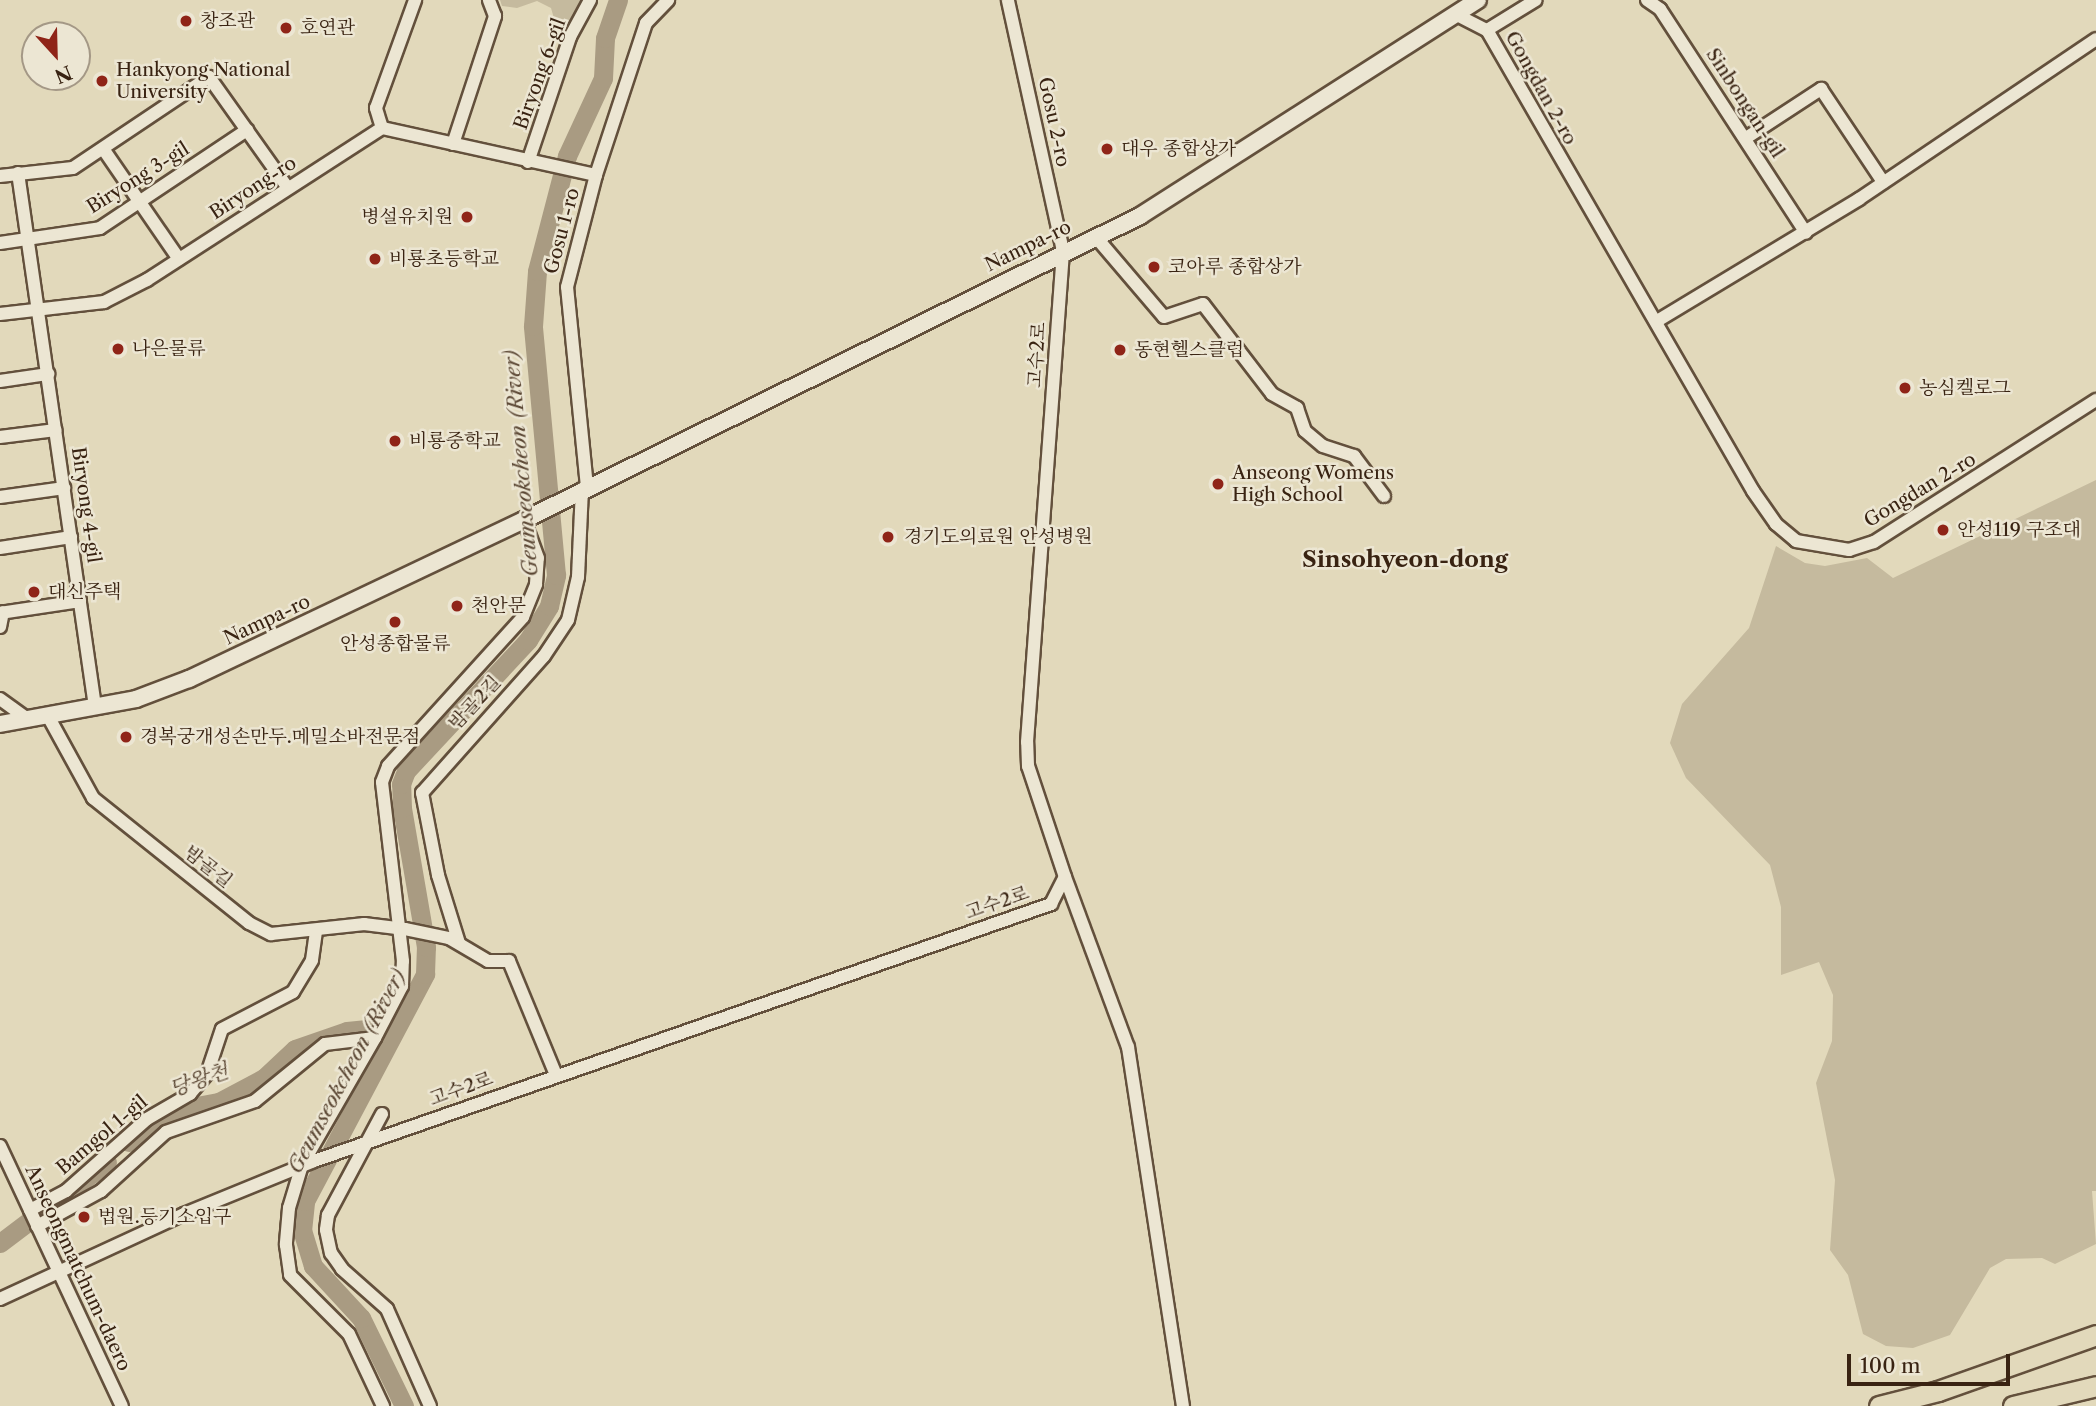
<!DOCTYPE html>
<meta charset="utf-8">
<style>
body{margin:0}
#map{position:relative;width:2096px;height:1406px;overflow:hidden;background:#e2d9bb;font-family:"Libre Caslon Text","Noto Serif KR",serif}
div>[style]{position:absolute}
.green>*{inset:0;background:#c5ba9e}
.river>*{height:19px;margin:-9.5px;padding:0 9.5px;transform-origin:9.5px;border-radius:9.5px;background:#a99b82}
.roads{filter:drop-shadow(2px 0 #63503c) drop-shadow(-2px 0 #63503c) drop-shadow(0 2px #63503c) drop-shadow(0 -2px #63503c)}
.minor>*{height:12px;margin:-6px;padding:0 6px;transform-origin:6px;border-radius:6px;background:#ece6d3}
.tertiary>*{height:16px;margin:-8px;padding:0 8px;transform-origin:8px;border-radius:8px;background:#ece6d3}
.trunk>*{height:19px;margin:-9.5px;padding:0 9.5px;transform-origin:9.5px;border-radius:9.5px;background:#e2d9bb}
.dots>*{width:19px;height:19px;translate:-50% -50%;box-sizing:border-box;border:4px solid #ece6d3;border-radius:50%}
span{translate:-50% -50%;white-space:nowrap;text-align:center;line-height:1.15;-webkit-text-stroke:5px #ece6d3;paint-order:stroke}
.poi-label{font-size:19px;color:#392312}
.left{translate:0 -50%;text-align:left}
.right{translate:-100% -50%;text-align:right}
.street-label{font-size:19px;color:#392312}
.water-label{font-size:21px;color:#5b4734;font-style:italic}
.quarter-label{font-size:23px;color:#392312;font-weight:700}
.north{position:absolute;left:21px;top:21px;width:70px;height:70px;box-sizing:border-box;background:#ece6d3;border:2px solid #a49886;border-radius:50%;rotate:158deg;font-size:19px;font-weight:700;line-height:28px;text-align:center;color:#392312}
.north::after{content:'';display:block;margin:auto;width:24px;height:32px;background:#8f2418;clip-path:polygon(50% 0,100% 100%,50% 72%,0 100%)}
.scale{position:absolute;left:1847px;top:1354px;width:163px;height:32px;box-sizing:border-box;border:4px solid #392312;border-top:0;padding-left:9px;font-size:21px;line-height:24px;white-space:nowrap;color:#392312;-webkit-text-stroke:5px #ece6d3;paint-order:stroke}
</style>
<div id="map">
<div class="green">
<i style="clip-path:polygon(500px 0,593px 0,562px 46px,551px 8px,537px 1px,517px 8px,502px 6px)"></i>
<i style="clip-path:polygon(2096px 480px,2096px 1191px,2092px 1191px,2096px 1244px,2055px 1264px,2042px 1258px,2006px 1259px,1990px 1268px,1950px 1335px,1913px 1348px,1886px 1346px,1863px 1334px,1848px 1275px,1830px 1250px,1835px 1180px,1816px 1083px,1832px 1041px,1833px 995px,1819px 962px,1781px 975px,1781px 907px,1770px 865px,1686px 778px,1670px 743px,1682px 704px,1749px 628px,1776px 546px,1805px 563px,1825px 566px,1867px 558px,1893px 578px)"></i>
</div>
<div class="river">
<i style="left:129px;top:1142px;width:56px;rotate:-34.8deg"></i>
<i style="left:175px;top:1110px;width:45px;rotate:-10.3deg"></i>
<i style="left:219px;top:1102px;width:51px;rotate:-28.1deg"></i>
<i style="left:264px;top:1078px;width:42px;rotate:-43.1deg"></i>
<i style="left:295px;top:1049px;width:55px;rotate:-19.1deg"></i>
<i style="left:347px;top:1031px;width:50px;rotate:-5.7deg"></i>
<i style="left:0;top:1243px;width:134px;rotate:-37.1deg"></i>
<i style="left:404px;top:1406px;width:98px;rotate:-116deg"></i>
<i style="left:361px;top:1318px;width:71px;rotate:-132.7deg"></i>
<i style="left:313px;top:1266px;width:37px;rotate:-107deg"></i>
<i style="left:302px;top:1231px;width:30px;rotate:-84deg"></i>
<i style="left:305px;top:1201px;width:257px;rotate:-62.1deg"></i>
<i style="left:425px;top:974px;width:27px;rotate:-88deg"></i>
<i style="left:426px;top:947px;width:141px;rotate:-99.8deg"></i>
<i style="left:402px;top:808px;width:24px;rotate:-92deg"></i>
<i style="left:401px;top:784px;width:14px;rotate:-69deg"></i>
<i style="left:406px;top:771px;width:179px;rotate:-47deg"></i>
<i style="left:528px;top:640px;width:40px;rotate:-58deg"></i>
<i style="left:549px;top:606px;width:32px;rotate:-77deg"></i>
<i style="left:556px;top:575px;width:250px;rotate:-95.3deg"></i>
<i style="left:533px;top:326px;width:55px;rotate:-85.8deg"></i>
<i style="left:537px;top:271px;width:119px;rotate:-75.4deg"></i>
<i style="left:567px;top:156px;width:86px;rotate:-65.2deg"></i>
<i style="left:603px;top:78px;width:40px;rotate:-87.1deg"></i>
<i style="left:605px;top:38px;width:40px;rotate:-71.1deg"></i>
</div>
<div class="roads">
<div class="minor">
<i style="left:1647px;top:0;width:16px;rotate:35deg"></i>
<i style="left:1660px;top:9px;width:267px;rotate:56.9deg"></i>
<i style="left:1455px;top:14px;width:36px;rotate:27deg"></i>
<i style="left:1487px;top:30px;width:532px;rotate:60.01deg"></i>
<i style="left:1753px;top:491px;width:40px;rotate:55.1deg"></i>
<i style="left:1776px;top:524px;width:26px;rotate:40deg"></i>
<i style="left:1796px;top:541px;width:54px;rotate:9.6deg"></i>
<i style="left:1849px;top:550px;width:26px;rotate:-18deg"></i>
<i style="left:1874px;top:542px;width:264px;rotate:-32.6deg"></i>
<i style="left:1487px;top:30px;width:57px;rotate:-31.5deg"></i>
<i style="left:382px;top:128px;width:21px;rotate:-107deg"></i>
<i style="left:376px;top:108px;width:115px;rotate:-70.1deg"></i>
<i style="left:1746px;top:138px;width:90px;rotate:-33.2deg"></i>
<i style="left:1821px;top:89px;width:112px;rotate:56.3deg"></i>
<i style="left:453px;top:144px;width:135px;rotate:-71.8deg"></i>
<i style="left:495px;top:16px;width:17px;rotate:-111deg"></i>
<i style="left:104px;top:150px;width:132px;rotate:55.5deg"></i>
<i style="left:528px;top:162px;width:132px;rotate:-71.4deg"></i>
<i style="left:570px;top:37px;width:42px;rotate:-61.6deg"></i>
<i style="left:18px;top:173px;width:540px;rotate:81.79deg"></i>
<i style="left:0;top:176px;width:73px;rotate:-6.3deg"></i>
<i style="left:73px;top:168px;width:164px;rotate:-33.8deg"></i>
<i style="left:209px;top:77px;width:136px;rotate:54.6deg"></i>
<i style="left:1095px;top:236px;width:106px;rotate:49.6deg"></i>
<i style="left:1164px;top:317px;width:41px;rotate:-18.4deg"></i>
<i style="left:1203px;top:304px;width:113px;rotate:52.5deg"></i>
<i style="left:1272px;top:394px;width:29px;rotate:29deg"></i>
<i style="left:1297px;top:408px;width:24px;rotate:71deg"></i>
<i style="left:1305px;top:431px;width:23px;rotate:40deg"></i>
<i style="left:1323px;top:446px;width:33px;rotate:18deg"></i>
<i style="left:1354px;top:456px;width:50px;rotate:53.1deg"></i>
<i style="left:0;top:243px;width:101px;rotate:-8.5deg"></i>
<i style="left:100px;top:228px;width:177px;rotate:-33.7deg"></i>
<i style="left:0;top:314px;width:105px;rotate:-6.6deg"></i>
<i style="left:104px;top:302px;width:48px;rotate:-27.1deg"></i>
<i style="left:147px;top:280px;width:280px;rotate:-32.9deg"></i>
<i style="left:382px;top:128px;width:219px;rotate:12.4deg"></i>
<i style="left:1657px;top:321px;width:236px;rotate:-31.1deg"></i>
<i style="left:1859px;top:199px;width:286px;rotate:-34deg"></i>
<i style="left:0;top:381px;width:49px;rotate:-8.3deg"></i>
<i style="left:0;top:437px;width:56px;rotate:-7.1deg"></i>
<i style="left:587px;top:487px;width:201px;rotate:-95.7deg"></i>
<i style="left:567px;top:287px;width:116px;rotate:-75.5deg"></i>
<i style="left:596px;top:175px;width:160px;rotate:-71.8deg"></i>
<i style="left:646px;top:23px;width:32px;rotate:-46deg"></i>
<i style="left:0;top:497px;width:65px;rotate:-8deg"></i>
<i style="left:0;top:548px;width:72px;rotate:-8.8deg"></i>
<i style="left:0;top:613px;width:81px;rotate:-8.5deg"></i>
<i style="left:0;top:627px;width:15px;rotate:-79deg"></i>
<i style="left:0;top:699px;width:36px;rotate:36deg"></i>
<i style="left:48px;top:716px;width:94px;rotate:61.2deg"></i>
<i style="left:93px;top:798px;width:200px;rotate:38.7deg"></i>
<i style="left:249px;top:923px;width:25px;rotate:27deg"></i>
<i style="left:271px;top:934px;width:94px;rotate:-6.1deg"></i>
<i style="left:364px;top:924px;width:41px;rotate:7deg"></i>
<i style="left:405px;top:929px;width:45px;rotate:11.6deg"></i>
<i style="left:449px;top:938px;width:45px;rotate:30.5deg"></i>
<i style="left:488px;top:961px;width:21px"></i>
<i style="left:509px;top:961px;width:123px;rotate:67.6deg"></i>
<i style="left:1065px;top:877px;width:181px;rotate:69.7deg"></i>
<i style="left:1128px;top:1047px;width:363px;rotate:81.3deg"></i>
<i style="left:459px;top:943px;width:71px;rotate:-107.2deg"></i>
<i style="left:438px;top:875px;width:84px;rotate:-101deg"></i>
<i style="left:422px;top:793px;width:183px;rotate:-48.3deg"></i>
<i style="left:544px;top:656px;width:43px;rotate:-56.3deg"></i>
<i style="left:568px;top:620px;width:44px;rotate:-76.9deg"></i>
<i style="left:578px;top:577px;width:88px;rotate:-87.4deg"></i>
<i style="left:375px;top:1038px;width:146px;rotate:119.9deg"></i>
<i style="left:302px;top:1165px;width:45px;rotate:106.8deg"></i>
<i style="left:289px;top:1208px;width:37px;rotate:95deg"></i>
<i style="left:286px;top:1245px;width:30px;rotate:82deg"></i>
<i style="left:290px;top:1275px;width:83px;rotate:45deg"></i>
<i style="left:349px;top:1334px;width:80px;rotate:64.7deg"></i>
<i style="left:382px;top:1114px;width:115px;rotate:118.1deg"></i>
<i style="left:328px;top:1215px;width:15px;rotate:98deg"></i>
<i style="left:326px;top:1230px;width:24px;rotate:78deg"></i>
<i style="left:331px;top:1253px;width:19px;rotate:55deg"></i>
<i style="left:342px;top:1269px;width:60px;rotate:41.6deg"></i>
<i style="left:387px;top:1309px;width:106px;rotate:66.1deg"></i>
<i style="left:0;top:1146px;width:287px;rotate:64.9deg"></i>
<i style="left:30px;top:1210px;width:41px;rotate:-27.8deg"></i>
<i style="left:66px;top:1191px;width:108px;rotate:-41.6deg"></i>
<i style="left:147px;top:1119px;width:50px;rotate:-30.2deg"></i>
<i style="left:190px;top:1094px;width:26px;rotate:-50deg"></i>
<i style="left:207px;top:1074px;width:47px;rotate:-71.6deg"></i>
<i style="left:222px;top:1029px;width:80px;rotate:-27.5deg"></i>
<i style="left:293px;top:992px;width:37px;rotate:-59deg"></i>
<i style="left:312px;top:960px;width:29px;rotate:-82deg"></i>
<i style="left:37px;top:1226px;width:73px;rotate:-28.7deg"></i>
<i style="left:101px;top:1191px;width:88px;rotate:-42.2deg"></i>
<i style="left:166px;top:1132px;width:94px;rotate:-19.2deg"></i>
<i style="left:255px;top:1101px;width:90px;rotate:-39.2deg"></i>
<i style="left:325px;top:1044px;width:50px;rotate:-6.8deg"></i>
<i style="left:375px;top:1038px;width:59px;rotate:-62.6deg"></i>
<i style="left:402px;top:986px;width:25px;rotate:-88deg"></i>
<i style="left:403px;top:961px;width:180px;rotate:-96.7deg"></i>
<i style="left:382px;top:782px;width:17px;rotate:-69deg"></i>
<i style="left:388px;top:766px;width:201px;rotate:-47.8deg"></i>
<i style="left:523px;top:617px;width:35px;rotate:-68deg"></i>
<i style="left:536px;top:584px;width:26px;rotate:-86deg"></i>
<i style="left:538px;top:558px;width:40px;rotate:-110.2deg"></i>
<i style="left:0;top:1299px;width:203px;rotate:-24.8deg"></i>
<i style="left:184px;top:1214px;width:140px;rotate:-22.2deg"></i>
<i style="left:314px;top:1161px;width:781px;rotate:-19.22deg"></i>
<i style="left:1051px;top:904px;width:30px;rotate:-63deg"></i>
<i style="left:1065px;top:877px;width:117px;rotate:-108.4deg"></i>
<i style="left:1028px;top:766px;width:24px;rotate:-92deg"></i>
<i style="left:1027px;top:742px;width:492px;rotate:-85.8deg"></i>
<i style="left:1063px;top:251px;width:257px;rotate:-102.4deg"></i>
</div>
<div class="tertiary">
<i style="left:0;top:724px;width:138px;rotate:-10.4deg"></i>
<i style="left:136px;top:699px;width:57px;rotate:-20.7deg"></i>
<i style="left:189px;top:679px;width:371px;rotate:-25.4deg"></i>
<i style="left:524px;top:520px;width:687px;rotate:-26.27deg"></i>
<i style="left:1140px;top:216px;width:401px;rotate:-32.6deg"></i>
</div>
<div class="trunk">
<i style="left:1879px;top:1406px;width:61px;rotate:-14.3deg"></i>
<i style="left:1938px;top:1391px;width:168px;rotate:-19.5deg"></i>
<i style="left:2013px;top:1406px;width:85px;rotate:-13.5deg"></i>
</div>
</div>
<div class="dots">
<i style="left:186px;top:21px;background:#8f2418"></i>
<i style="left:286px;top:28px;background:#8f2418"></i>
<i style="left:102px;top:81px;background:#8f2418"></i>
<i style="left:1107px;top:149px;background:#8f2418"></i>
<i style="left:467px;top:217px;background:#8f2418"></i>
<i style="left:375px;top:259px;background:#8f2418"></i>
<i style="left:1154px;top:267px;background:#8f2418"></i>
<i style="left:118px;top:349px;background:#8f2418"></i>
<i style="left:1120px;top:350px;background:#8f2418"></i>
<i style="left:1905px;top:388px;background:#8f2418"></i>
<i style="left:395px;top:441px;background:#8f2418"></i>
<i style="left:1218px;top:484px;background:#8f2418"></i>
<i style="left:1943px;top:530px;background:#8f2418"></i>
<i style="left:888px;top:537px;background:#8f2418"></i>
<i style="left:34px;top:592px;background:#8f2418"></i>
<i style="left:457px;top:606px;background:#8f2418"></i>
<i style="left:395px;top:622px;background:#8f2418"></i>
<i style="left:126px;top:737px;background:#8f2418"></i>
<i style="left:84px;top:1217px;background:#8f2418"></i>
</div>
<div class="poi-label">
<span class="left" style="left:200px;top:21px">창조관</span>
<span class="left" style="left:300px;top:28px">호연관</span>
<span class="left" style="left:116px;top:81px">Hankyong National<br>University</span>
<span class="left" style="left:1121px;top:149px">대우 종합상가</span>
<span class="right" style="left:453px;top:217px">병설유치원</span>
<span class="left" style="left:389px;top:259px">비룡초등학교</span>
<span class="left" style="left:1168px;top:267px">코아루 종합상가</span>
<span class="left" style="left:132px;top:349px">나은물류</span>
<span class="left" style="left:1134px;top:350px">동현헬스클럽</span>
<span class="left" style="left:1919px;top:388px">농심켈로그</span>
<span class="left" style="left:409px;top:441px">비룡중학교</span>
<span class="left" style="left:1232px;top:484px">Anseong Womens<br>High School</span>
<span class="left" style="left:1957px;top:530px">안성119 구조대</span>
<span class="left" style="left:904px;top:537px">경기도의료원 안성병원</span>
<span class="left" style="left:48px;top:592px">대신주택</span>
<span class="left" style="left:471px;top:606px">천안문</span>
<span style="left:395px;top:644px">안성종합물류</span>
<span class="left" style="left:140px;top:737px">경복궁개성손만두.메밀소바전문점</span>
<span class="left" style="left:98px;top:1217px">법원.등기소입구</span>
</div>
<div class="street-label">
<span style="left:540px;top:74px;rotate:-70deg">Biryong 6-gil</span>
<span style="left:1541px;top:88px;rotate:61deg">Gongdan 2-ro</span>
<span style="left:1745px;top:103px;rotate:57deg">Sinbongan-gil</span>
<span style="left:1054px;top:122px;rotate:78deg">Gosu 2-ro</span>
<span style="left:138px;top:178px;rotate:-32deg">Biryong 3-gil</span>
<span style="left:253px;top:188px;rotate:-33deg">Biryong-ro</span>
<span style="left:562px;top:231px;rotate:-75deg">Gosu 1-ro</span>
<span style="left:1028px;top:246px;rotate:-26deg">Nampa-ro</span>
<span style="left:1037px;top:355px;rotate:-86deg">고수2로</span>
<span style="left:1920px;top:490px;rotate:-31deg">Gongdan 2-ro</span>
<span style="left:86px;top:505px;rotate:82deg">Biryong 4-gil</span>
<span style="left:267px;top:620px;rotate:-25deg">Nampa-ro</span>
<span style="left:475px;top:703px;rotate:-47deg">밤골2길</span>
<span style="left:208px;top:867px;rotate:38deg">밤골길</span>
<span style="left:997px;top:903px;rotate:-19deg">고수2로</span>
<span style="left:461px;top:1089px;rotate:-20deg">고수2로</span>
<span style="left:102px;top:1135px;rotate:-40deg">Bamgol 1-gil</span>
<span style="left:78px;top:1268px;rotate:65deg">Anseongmatchum-daero</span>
</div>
<div class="water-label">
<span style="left:521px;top:463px;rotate:-95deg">Geumseokcheon (River)</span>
<span style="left:347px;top:1071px;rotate:-62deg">Geumseokcheon (River)</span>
<span style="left:199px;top:1080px;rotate:-19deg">당왕천</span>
</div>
<div class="quarter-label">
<span style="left:1405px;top:559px">Sinsohyeon-dong</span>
</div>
<div class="north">N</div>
<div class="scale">100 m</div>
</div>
